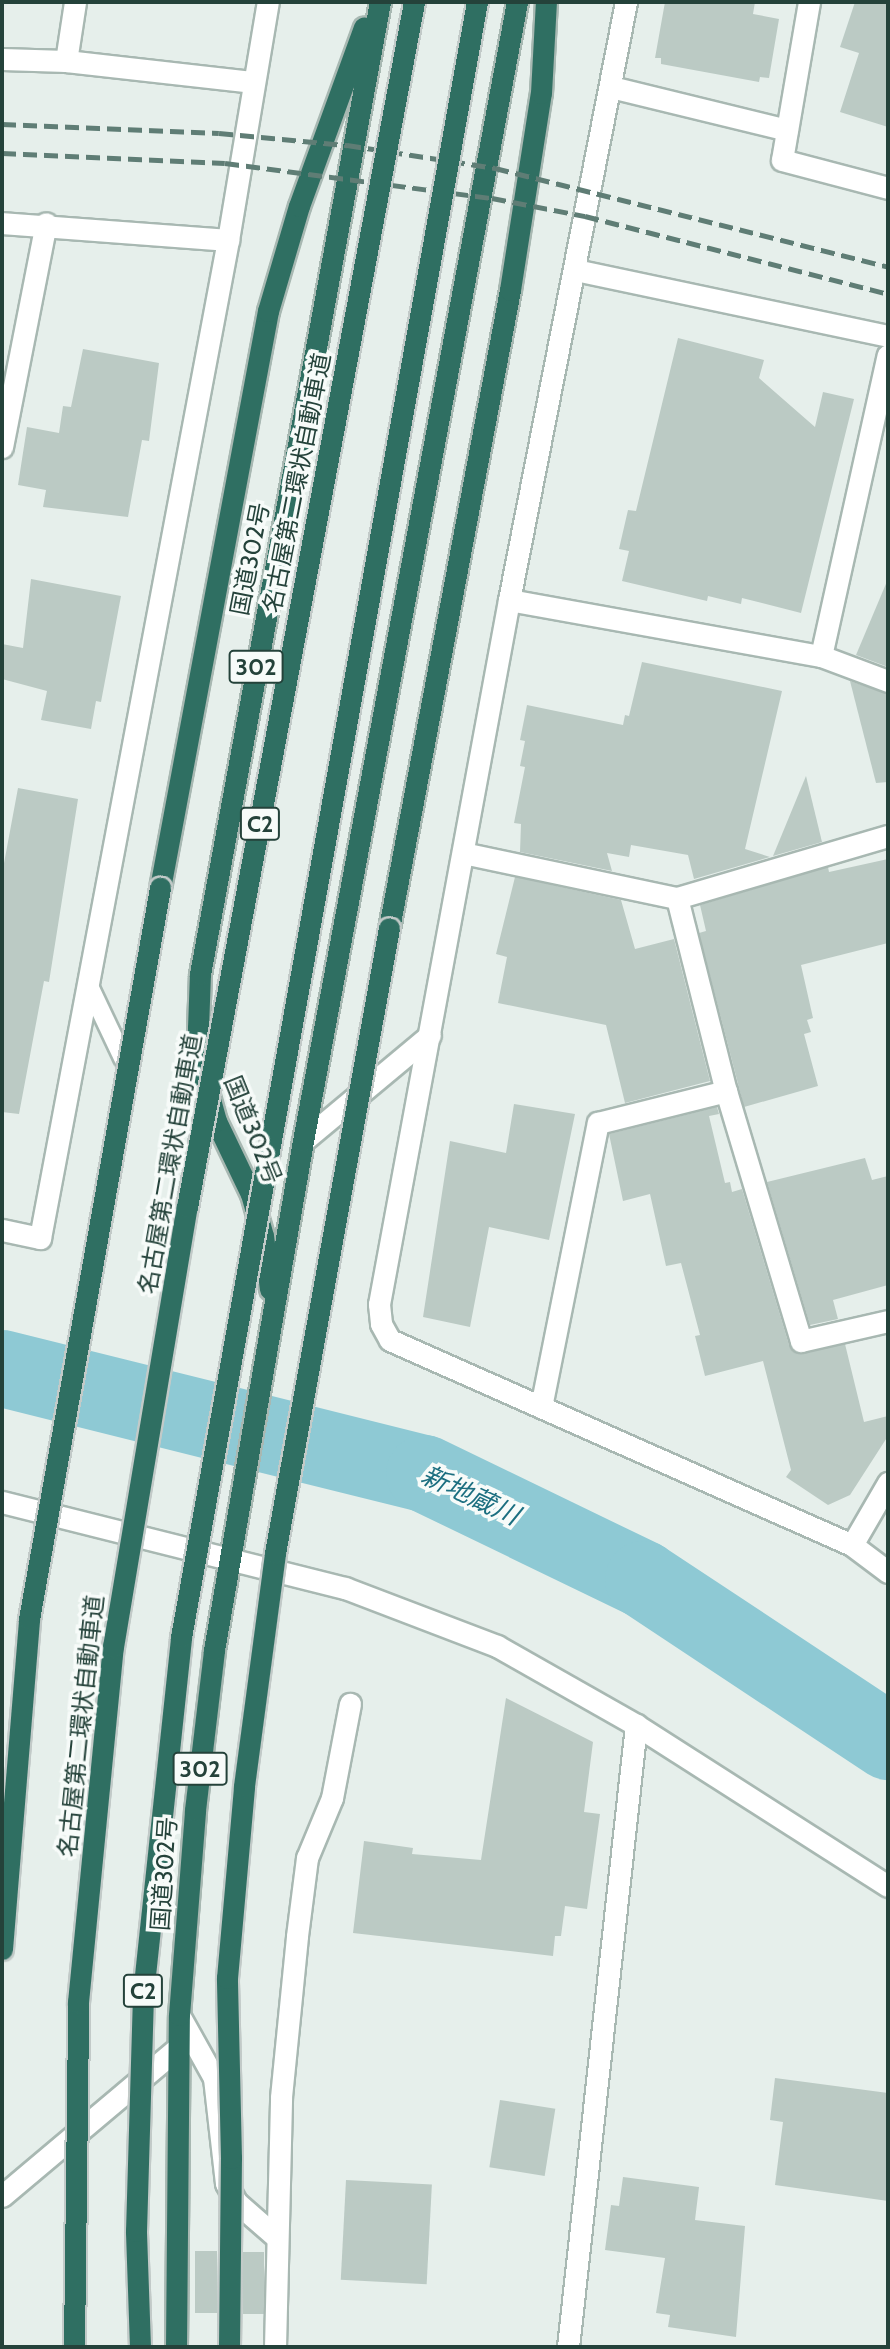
<!DOCTYPE html>
<meta charset="utf-8">
<style>
body{margin:0}
#map{position:relative;width:890px;height:2349px;overflow:hidden;background:#e6efeb;font-family:Cabin,"Noto Sans JP",sans-serif}
div>[style]{position:absolute}
.river>*{height:77px;margin:-38.5px;padding:0 38.5px;transform-origin:38.5px;border-radius:38.5px;background:#8ec9d4}
.building>*{inset:0;background:#bbcac4;transform-origin:0 0}
.roads{filter:drop-shadow(2px 0 #a8b8b2) drop-shadow(-2px 0 #a8b8b2) drop-shadow(0 2px #a8b8b2) drop-shadow(0 -2px #a8b8b2)}
.lane>*{height:18px;margin:-9px;padding:0 9px;transform-origin:9px;border-radius:9px;background:#fff}
.street>*{height:21px;margin:-10.5px;padding:0 10.5px;transform-origin:10.5px;border-radius:10.5px;background:#fff}
.secondary>*{height:21px;margin:-10.5px;padding:0 10.5px;transform-origin:10.5px;border-radius:10.5px;background:#fff}
.highway>*{height:21px;margin:-10.5px;padding:0 10.5px;transform-origin:10.5px;border-radius:10.5px;background:#2f6f62}
.rail>*{height:5px;margin-top:-2.5px;transform-origin:0;background:repeating-linear-gradient(90deg,#5f7d75 0 14px,transparent 0 21px)}
.bridges{filter:drop-shadow(2px 0 #c2cac8) drop-shadow(-2px 0 #c2cac8) drop-shadow(0 2px #c2cac8) drop-shadow(0 -2px #c2cac8)}
.highway-bridge>*{height:21px;margin:-10.5px;padding:0 10.5px;transform-origin:10.5px;border-radius:10.5px;background:#2f6f62}
span{translate:-50% -50%;white-space:nowrap;text-align:center;line-height:1.15;-webkit-text-stroke:7px #f7fbf9;paint-order:stroke}
.shield-label span{padding:2px 5px;background:#f7fbf9;border:2px solid;border-radius:5px;-webkit-text-stroke-width:0}
.shield-label{font-size:23px;color:#24423a;font-weight:700}
.street-label{font-size:24px;color:#24423a}
.water-label{font-size:26px;color:#1c6f80;font-style:italic}
.frame{position:absolute;inset:0;border:4px solid #24423a;pointer-events:none}
</style>
<div id="map">
<div class="river">
<i style="left:2px;top:1368px;width:435px;rotate:14deg"></i>
<i style="left:424px;top:1473px;width:243px;rotate:25.8deg"></i>
<i style="left:643px;top:1579px;width:294px;rotate:33.5deg"></i>
</div>
<div class="building">
<i style="clip-path:polygon(665px 2px,755px 2px,753px 14px,779px 19px,769px 78px,760px 77px,759px 82px,661px 64px,661px 58px,655px 58px)"></i>
<i style="clip-path:polygon(855px 2px,888px 2px,888px 127px,840px 112px,859px 53px,840px 47px)"></i>
<i style="clip-path:polygon(678px 338px,764px 360px,759px 378px,815px 427px,823px 392px,854px 399px,801px 613px,742px 598px,741px 604px,708px 596px,707px 601px,622px 581px,629px 551px,619px 549px,628px 510px,636px 511px)"></i>
<i style="clip-path:polygon(83px 349px,159px 363px,149px 441px,142px 440px,128px 517px,43px 507px,46px 490px,18px 485px,27px 427px,59px 433px,63px 406px,71px 407px)"></i>
<i style="clip-path:polygon(31px 579px,121px 596px,101px 702px,96px 701px,91px 729px,41px 720px,47px 691px,2px 679px,2px 644px,23px 648px)"></i>
<i style="clip-path:polygon(888px 579px,888px 667px,856px 655px)"></i>
<i style="clip-path:polygon(642px 662px,782px 691px,745px 849px,770px 857px,694px 879px,688px 855px,631px 845px,629px 857px,607px 853px,612px 871px,520px 852px,521px 824px,514px 823px,525px 767px,520px 766px,525px 741px,520px 740px,527px 705px,623px 725px,625px 715px,629px 716px)"></i>
<i style="clip-path:polygon(850px 681px,888px 694px,888px 782px,876px 783px)"></i>
<i style="clip-path:polygon(806px 776px,822px 842px,773px 856px)"></i>
<i style="clip-path:polygon(18px 788px,78px 799px,49px 982px,44px 981px,19px 1114px,2px 1112px,2px 874px)"></i>
<i style="clip-path:polygon(888px 859px,888px 943px,801px 965px,813px 1018px,807px 1020px,811px 1032px,804px 1034px,818px 1086px,744px 1107px,699px 933px,706px 931px,700px 905px,828px 867px,829px 872px)"></i>
<i style="clip-path:polygon(515px 877px,621px 900px,635px 949px,674px 939px,710px 1081px,625px 1103px,606px 1025px,498px 1003px,507px 957px,496px 954px)"></i>
<i style="clip-path:polygon(514px 1104px,575px 1114px,549px 1240px,489px 1227px,470px 1327px,423px 1317px,450px 1141px,506px 1153px)"></i>
<i style="clip-path:polygon(717px 1107px,719px 1114px,709px 1116px,725px 1183px,730px 1182px,732px 1192px,742px 1189px,789px 1345px,803px 1354px,845px 1344px,864px 1422px,888px 1416px,888px 1436px,850px 1495px,828px 1505px,786px 1477px,791px 1470px,763px 1361px,705px 1376px,695px 1336px,700px 1335px,681px 1263px,666px 1266px,650px 1194px,623px 1201px,609px 1134px)"></i>
<i style="clip-path:polygon(865px 1158px,872px 1180px,888px 1176px,888px 1285px,833px 1300px,838px 1319px,810px 1325px,767px 1182px)"></i>
<i style="clip-path:polygon(506px 1698px,593px 1742px,584px 1812px,600px 1814px,587px 1909px,565px 1906px,561px 1936px,555px 1936px,553px 1956px,353px 1933px,364px 1841px,413px 1848px,412px 1854px,481px 1860px)"></i>
<i style="clip-path:polygon(775px 2078px,888px 2093px,888px 2201px,775px 2185px,783px 2122px,770px 2120px)"></i>
<i style="left:500px;top:2100px;width:56px;height:68px;rotate:9deg"></i>
<i style="clip-path:polygon(623px 2177px,699px 2187px,695px 2220px,745px 2226px,736px 2337px,668px 2327px,670px 2315px,656px 2313px,665px 2258px,605px 2250px,611px 2205px,619px 2206px)"></i>
<i style="left:346px;top:2180px;width:86px;height:100px;rotate:3deg"></i>
<i style="left:195px;top:2251px;width:22px;height:62px"></i>
<i style="left:243px;top:2252px;width:21px;height:62px"></i>
</div>
<div class="roads">
<div class="lane">
<i style="left:88px;top:984px;width:82px;rotate:64.7deg"></i>
</div>
<div class="street">
<i style="left:626px;top:2px;width:609px;rotate:101.07deg"></i>
<i style="left:509px;top:600px;width:716px;rotate:100.46deg"></i>
<i style="left:379px;top:1304px;width:20px;rotate:84deg"></i>
<i style="left:381px;top:1324px;width:18px;rotate:61deg"></i>
<i style="left:390px;top:1340px;width:505px;rotate:23.93deg"></i>
<i style="left:852px;top:1545px;width:45px;rotate:36.9deg"></i>
<i style="left:809px;top:2px;width:160px;rotate:99.7deg"></i>
<i style="left:782px;top:160px;width:110px;rotate:14.8deg"></i>
<i style="left:2px;top:59px;width:64px;rotate:1.8deg"></i>
<i style="left:66px;top:61px;width:189px;rotate:6.4deg"></i>
<i style="left:66px;top:61px;width:60px;rotate:-81.3deg"></i>
<i style="left:611px;top:87px;width:181px;rotate:13.7deg"></i>
<i style="left:2px;top:223px;width:227px;rotate:4.3deg"></i>
<i style="left:575px;top:270px;width:320px;rotate:11.9deg"></i>
<i style="left:2px;top:447px;width:228px;rotate:-78.9deg"></i>
<i style="left:509px;top:600px;width:317px;rotate:10.2deg"></i>
<i style="left:821px;top:656px;width:72px;rotate:20.5deg"></i>
<i style="left:821px;top:656px;width:308px;rotate:-77.5deg"></i>
<i style="left:463px;top:853px;width:219px;rotate:11.9deg"></i>
<i style="left:677px;top:898px;width:220px;rotate:-16.4deg"></i>
<i style="left:677px;top:898px;width:199px;rotate:75.8deg"></i>
<i style="left:726px;top:1091px;width:261px;rotate:73.3deg"></i>
<i style="left:801px;top:1341px;width:89px;rotate:-12.9deg"></i>
<i style="left:303px;top:1141px;width:165px;rotate:-39.8deg"></i>
<i style="left:2px;top:1230px;width:39px;rotate:12deg"></i>
<i style="left:40px;top:1238px;width:1016px;rotate:-79.33deg"></i>
<i style="left:228px;top:240px;width:241px;rotate:-80.5deg"></i>
<i style="left:541px;top:1407px;width:290px;rotate:-78.7deg"></i>
<i style="left:598px;top:1123px;width:132px;rotate:-14deg"></i>
<i style="left:2px;top:1502px;width:354px;rotate:14.1deg"></i>
<i style="left:852px;top:1545px;width:72px;rotate:-59.9deg"></i>
<i style="left:179px;top:2015px;width:72px;rotate:60.9deg"></i>
<i style="left:214px;top:2078px;width:106px;rotate:83.5deg"></i>
<i style="left:226px;top:2183px;width:21px;rotate:62deg"></i>
<i style="left:236px;top:2202px;width:52px;rotate:41.1deg"></i>
<i style="left:2px;top:2196px;width:230px;rotate:-40.1deg"></i>
<i style="left:275px;top:2347px;width:250px;rotate:-88.6deg"></i>
<i style="left:281px;top:2097px;width:162px;rotate:-84.3deg"></i>
<i style="left:297px;top:1936px;width:79px;rotate:-82.7deg"></i>
<i style="left:307px;top:1858px;width:65px;rotate:-67.4deg"></i>
<i style="left:332px;top:1798px;width:96px;rotate:-79.2deg"></i>
<i style="left:568px;top:2347px;width:626px;rotate:-83.76deg"></i>
</div>
<div class="secondary">
<i style="left:345px;top:1588px;width:163px;rotate:20.9deg"></i>
<i style="left:497px;top:1646px;width:160px;rotate:29.6deg"></i>
<i style="left:636px;top:1725px;width:299px;rotate:32.6deg"></i>
</div>
<div class="highway">
<i style="left:160px;top:888px;width:587px;rotate:-79.4deg"></i>
<i style="left:268px;top:311px;width:109px;rotate:-73.6deg"></i>
<i style="left:299px;top:206px;width:190px;rotate:-70deg"></i>
<i style="left:389px;top:928px;width:649px;rotate:-79.26deg"></i>
<i style="left:510px;top:290px;width:199px;rotate:-81.1deg"></i>
<i style="left:541px;top:93px;width:91px;rotate:-86.9deg"></i>
<i style="left:270px;top:1289px;width:53px;rotate:-97.5deg"></i>
<i style="left:263px;top:1236px;width:44px;rotate:-105.9deg"></i>
<i style="left:251px;top:1194px;width:81px;rotate:-115.6deg"></i>
<i style="left:216px;top:1121px;width:49px;rotate:-105.5deg"></i>
<i style="left:203px;top:1074px;width:46px;rotate:-96.2deg"></i>
<i style="left:198px;top:1028px;width:54px;rotate:-87.9deg"></i>
<i style="left:200px;top:974px;width:989px;rotate:-79.51deg"></i>
<i style="left:176px;top:2347px;width:332px;rotate:-89.5deg"></i>
<i style="left:179px;top:2015px;width:206px;rotate:-85.5deg"></i>
<i style="left:195px;top:1810px;width:161px;rotate:-83.2deg"></i>
<i style="left:214px;top:1650px;width:517px;rotate:-80.08deg"></i>
<i style="left:303px;top:1141px;width:1159px;rotate:-79.36deg"></i>
</div>
</div>
<div class="rail">
<i style="left:2px;top:124px;width:217px;rotate:2.4deg"></i>
<i style="left:219px;top:133px;width:129px;rotate:5.4deg"></i>
<i style="left:347px;top:145px;width:150px;rotate:8.8deg"></i>
<i style="left:495px;top:168px;width:405px;rotate:14.1deg"></i>
<i style="left:2px;top:153px;width:223px;rotate:2.6deg"></i>
<i style="left:225px;top:163px;width:269px;rotate:7.5deg"></i>
<i style="left:492px;top:198px;width:95px;rotate:11deg"></i>
<i style="left:585px;top:216px;width:313px;rotate:14.4deg"></i>
</div>
<div class="bridges">
<div class="highway-bridge">
<i style="left:2px;top:1949px;width:331px;rotate:-85.3deg"></i>
<i style="left:29px;top:1619px;width:743px;rotate:-79.84deg"></i>
<i style="left:74px;top:2347px;width:345px;rotate:-89.3deg"></i>
<i style="left:78px;top:2002px;width:357px;rotate:-84.4deg"></i>
<i style="left:113px;top:1647px;width:446px;rotate:-80.5deg"></i>
<i style="left:187px;top:1207px;width:1226px;rotate:-79.33deg"></i>
<i style="left:140px;top:2347px;width:116px;rotate:-92deg"></i>
<i style="left:136px;top:2231px;width:237px;rotate:-88.3deg"></i>
<i style="left:143px;top:1994px;width:359px;rotate:-83.9deg"></i>
<i style="left:181px;top:1637px;width:1662px;rotate:-79.74deg"></i>
<i style="left:229px;top:2347px;width:189px;rotate:-89.4deg"></i>
<i style="left:231px;top:2158px;width:180px;rotate:-91.3deg"></i>
<i style="left:227px;top:1978px;width:193px;rotate:-84.9deg"></i>
<i style="left:244px;top:1786px;width:235px;rotate:-82.4deg"></i>
<i style="left:275px;top:1553px;width:635px;rotate:-79.66deg"></i>
</div>
</div>
<div class="shield-label">
<span style="left:256px;top:667px">302</span>
<span style="left:260px;top:824px">C2</span>
<span style="left:200px;top:1769px">302</span>
<span style="left:143px;top:1991px">C2</span>
</div>
<div class="street-label">
<span style="left:297px;top:483px;rotate:-79deg">名古屋第二環状自動車道</span>
<span style="left:250px;top:559px;rotate:-79deg">国道302号</span>
<span style="left:253px;top:1130px;rotate:68deg">国道302号</span>
<span style="left:170px;top:1164px;rotate:-80deg">名古屋第二環状自動車道</span>
<span style="left:81px;top:1726px;rotate:-84deg">名古屋第二環状自動車道</span>
<span style="left:164px;top:1874px;rotate:-86deg">国道302号</span>
</div>
<div class="water-label">
<span style="left:470px;top:1496px;rotate:25deg">新地蔵川</span>
</div>
<div class="frame"></div>
</div>
